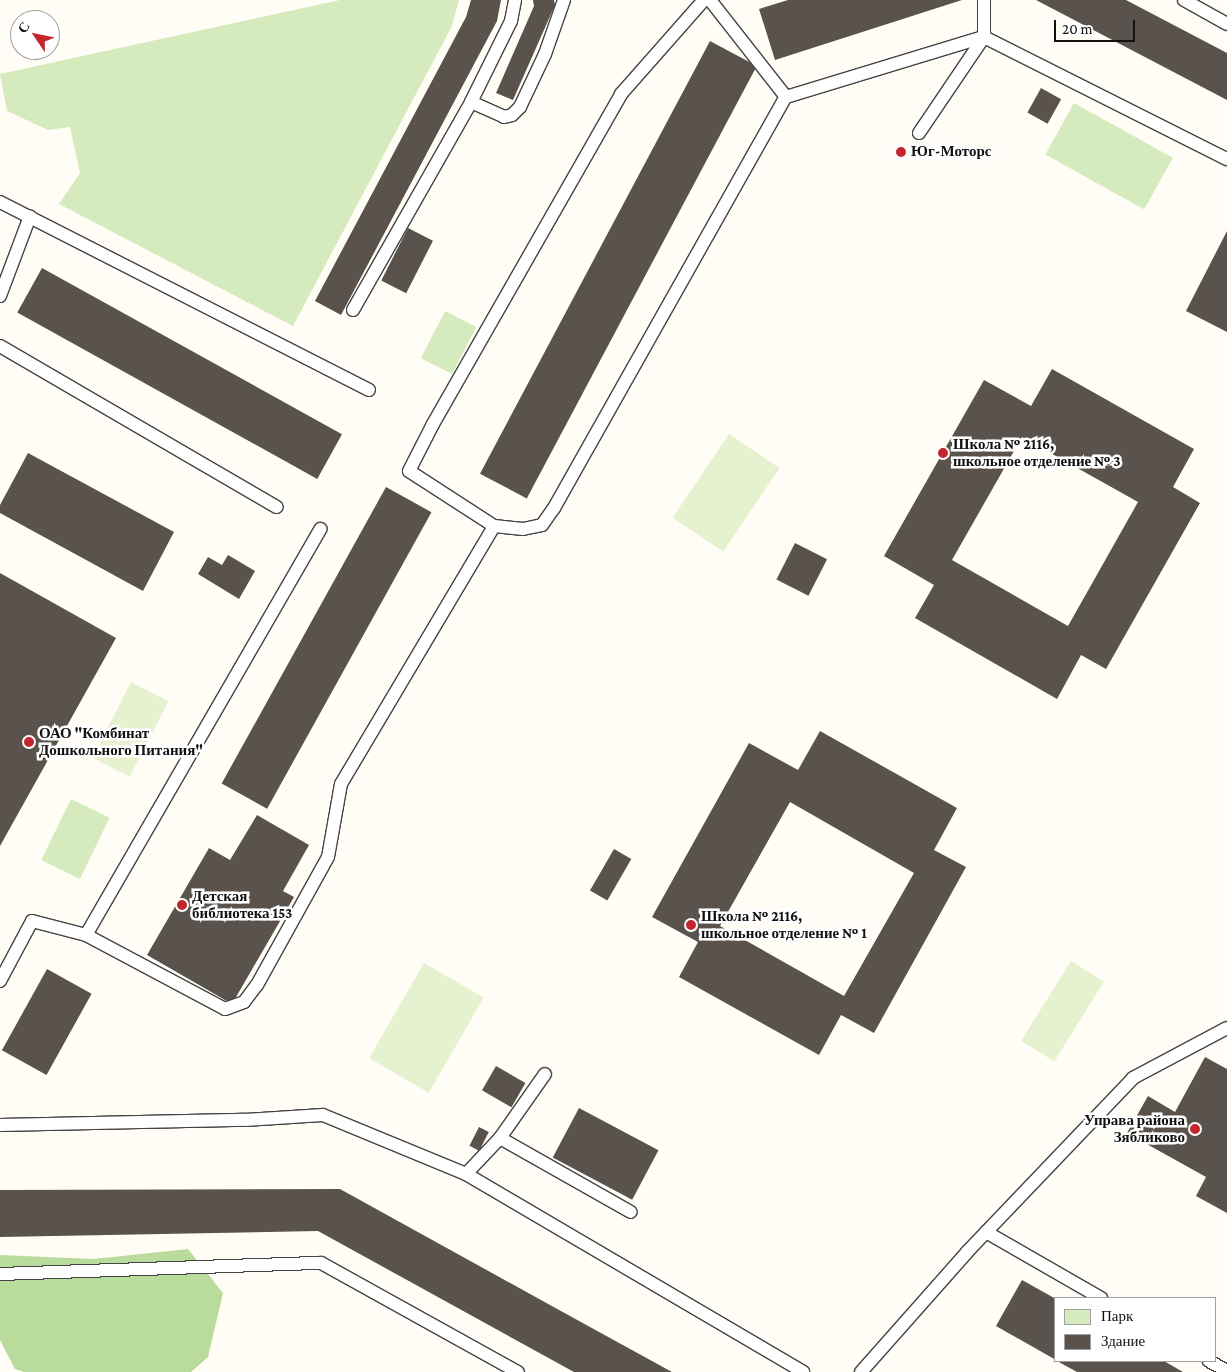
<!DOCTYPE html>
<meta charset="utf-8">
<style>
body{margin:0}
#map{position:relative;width:1227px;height:1372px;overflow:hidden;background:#fffdf5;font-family:"Crimson Pro",serif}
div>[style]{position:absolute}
.green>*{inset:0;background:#d5ebbd;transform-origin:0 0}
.forest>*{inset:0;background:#b9dc9c}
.pitch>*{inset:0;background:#e6f2cf;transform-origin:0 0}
.building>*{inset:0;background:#5a524d;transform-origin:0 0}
.roads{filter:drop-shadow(1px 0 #444) drop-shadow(-1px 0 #444) drop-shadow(0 1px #444) drop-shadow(0 -1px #444)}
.service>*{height:12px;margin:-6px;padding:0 6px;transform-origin:6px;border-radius:6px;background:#fff}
.dots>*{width:14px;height:14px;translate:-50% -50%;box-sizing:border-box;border:2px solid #fff;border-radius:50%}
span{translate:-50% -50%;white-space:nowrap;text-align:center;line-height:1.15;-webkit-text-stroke:5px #fff;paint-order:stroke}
.poi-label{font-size:15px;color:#111;font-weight:700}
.left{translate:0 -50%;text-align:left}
.right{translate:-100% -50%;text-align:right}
.legend{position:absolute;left:1054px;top:1297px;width:162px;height:65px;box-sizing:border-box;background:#fff;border:1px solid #a0a0a0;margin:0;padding:6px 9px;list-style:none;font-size:15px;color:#111}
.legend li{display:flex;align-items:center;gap:10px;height:25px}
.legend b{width:25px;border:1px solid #a0a0a0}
.north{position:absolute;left:10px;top:10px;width:50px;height:50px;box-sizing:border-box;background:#fff;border:1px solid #a0a0a0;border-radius:50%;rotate:304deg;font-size:14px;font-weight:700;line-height:20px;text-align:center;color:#111}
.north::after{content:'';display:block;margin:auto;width:18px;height:22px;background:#c4262e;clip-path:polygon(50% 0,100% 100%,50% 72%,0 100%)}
.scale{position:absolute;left:1054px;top:20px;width:81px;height:22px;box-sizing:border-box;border:2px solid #111;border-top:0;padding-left:6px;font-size:15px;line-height:18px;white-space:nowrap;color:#111;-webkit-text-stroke:4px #fff;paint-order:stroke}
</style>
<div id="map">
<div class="green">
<i style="clip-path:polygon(340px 0,459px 0,452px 26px,293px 326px,59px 204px,80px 173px,70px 127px,48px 130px,7px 111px,0 74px)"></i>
<i style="left:1074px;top:103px;width:113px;height:59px;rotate:29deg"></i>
<i style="left:445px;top:311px;width:35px;height:53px;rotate:27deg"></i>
<i style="left:71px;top:799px;width:43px;height:68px;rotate:26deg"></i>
</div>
<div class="forest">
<i style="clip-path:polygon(188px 1249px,223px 1293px,208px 1357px,191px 1372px,24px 1372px,15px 1369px,0 1340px,0 1255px,94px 1259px)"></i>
</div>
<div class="pitch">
<i style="left:729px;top:434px;width:61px;height:101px;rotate:34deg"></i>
<i style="left:131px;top:682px;width:42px;height:85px;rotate:27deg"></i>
<i style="left:1071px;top:961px;width:39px;height:94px;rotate:32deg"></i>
<i style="left:424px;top:963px;width:69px;height:110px;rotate:30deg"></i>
</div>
<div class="building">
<i style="clip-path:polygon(471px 0,501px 0,497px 21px,341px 315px,315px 301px,466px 17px)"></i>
<i style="clip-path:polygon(533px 0,554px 0,555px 5px,513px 100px,496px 93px,534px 6px)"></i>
<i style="clip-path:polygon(788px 0,962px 0,775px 60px,759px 9px)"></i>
<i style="clip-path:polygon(1036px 0,1126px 0,1227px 53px,1227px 100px)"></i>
<i style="left:710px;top:41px;width:53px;height:490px;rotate:28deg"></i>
<i style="left:1041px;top:88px;width:23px;height:28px;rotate:29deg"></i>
<i style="left:408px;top:228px;width:28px;height:59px;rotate:27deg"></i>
<i style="clip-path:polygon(1227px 231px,1227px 332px,1186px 311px)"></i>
<i style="left:42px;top:268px;width:343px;height:51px;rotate:29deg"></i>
<i style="clip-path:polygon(evenodd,1052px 369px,1194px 449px,1173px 487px,1200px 503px,1106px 669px,1081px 655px,1057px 699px,915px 618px,934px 585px,884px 556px,984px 380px,1031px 406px,1052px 369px,1022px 437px,1138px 502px,1068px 626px,952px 560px,1022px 437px)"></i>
<i style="clip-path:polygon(28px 453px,174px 532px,143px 591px,0 513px,0 505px)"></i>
<i style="left:386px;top:487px;width:52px;height:339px;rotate:29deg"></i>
<i style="left:795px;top:543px;width:36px;height:41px;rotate:27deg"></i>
<i style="clip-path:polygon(228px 555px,255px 571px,239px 599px,198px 574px,208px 557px,222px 565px)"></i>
<i style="clip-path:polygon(0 573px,116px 638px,0 846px)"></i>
<i style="clip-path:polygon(evenodd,820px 731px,957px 808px,934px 850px,966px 867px,874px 1033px,841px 1015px,819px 1055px,679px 977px,698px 942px,652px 917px,749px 743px,798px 770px,820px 731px,790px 802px,914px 873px,844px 996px,720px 926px,790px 802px)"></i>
<i style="clip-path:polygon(257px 815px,309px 845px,283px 891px,294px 897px,232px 1004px,147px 955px,209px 848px,230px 860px)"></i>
<i style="left:614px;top:849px;width:20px;height:48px;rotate:30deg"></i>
<i style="left:47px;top:969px;width:51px;height:93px;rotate:29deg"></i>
<i style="clip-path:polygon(1205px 1057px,1227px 1069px,1227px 1213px,1196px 1196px,1206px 1177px,1127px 1133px,1148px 1096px,1175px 1112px)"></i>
<i style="left:496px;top:1066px;width:34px;height:28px;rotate:30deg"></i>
<i style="left:579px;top:1108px;width:90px;height:56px;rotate:28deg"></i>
<i style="left:479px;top:1127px;width:11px;height:21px;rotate:27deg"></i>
<i style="clip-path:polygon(340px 1189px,550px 1305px,672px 1372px,574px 1372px,318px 1231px,0 1237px,0 1190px)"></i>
<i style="clip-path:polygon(1022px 1280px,1056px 1299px,1056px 1360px,996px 1326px)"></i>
<i style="clip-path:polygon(1057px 1361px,1164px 1361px,1183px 1372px,1077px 1372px)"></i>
</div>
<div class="roads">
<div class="service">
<i style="left:710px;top:0;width:123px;rotate:51.9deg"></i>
<i style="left:1184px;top:0;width:49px;rotate:29.2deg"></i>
<i style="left:471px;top:102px;width:90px;rotate:-63.7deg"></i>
<i style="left:511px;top:21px;width:21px;rotate:-79deg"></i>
<i style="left:919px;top:133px;width:116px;rotate:-55.9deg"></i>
<i style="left:984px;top:37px;width:37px;rotate:-90deg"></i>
<i style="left:0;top:202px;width:414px;rotate:27deg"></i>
<i style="left:0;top:296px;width:85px;rotate:-69.4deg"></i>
<i style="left:353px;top:310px;width:239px;rotate:-60.4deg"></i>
<i style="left:471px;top:102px;width:36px;rotate:24deg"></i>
<i style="left:504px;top:117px;width:8px;rotate:-14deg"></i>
<i style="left:512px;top:115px;width:11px;rotate:-45deg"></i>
<i style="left:520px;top:107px;width:59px;rotate:-64.7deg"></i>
<i style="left:545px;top:54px;width:57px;rotate:-70.6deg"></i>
<i style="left:0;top:346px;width:320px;rotate:30.2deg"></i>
<i style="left:494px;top:526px;width:101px;rotate:-147.1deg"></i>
<i style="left:409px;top:471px;width:53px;rotate:-62.9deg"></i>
<i style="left:433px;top:424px;width:380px;rotate:-60.3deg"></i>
<i style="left:621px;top:94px;width:125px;rotate:-48.6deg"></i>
<i style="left:86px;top:935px;width:469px;rotate:-60deg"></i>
<i style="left:0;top:981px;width:68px;rotate:-61.9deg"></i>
<i style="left:32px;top:921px;width:56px;rotate:14.5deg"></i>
<i style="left:86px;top:935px;width:157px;rotate:28deg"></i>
<i style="left:225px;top:1009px;width:20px;rotate:-20deg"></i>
<i style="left:244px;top:1002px;width:21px;rotate:-53deg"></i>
<i style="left:257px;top:985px;width:146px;rotate:-61deg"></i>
<i style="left:328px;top:857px;width:74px;rotate:-79.9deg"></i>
<i style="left:341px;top:784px;width:300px;rotate:-59.3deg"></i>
<i style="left:494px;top:526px;width:29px;rotate:6deg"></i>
<i style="left:523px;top:529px;width:19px;rotate:-12deg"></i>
<i style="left:542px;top:525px;width:21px;rotate:-55deg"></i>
<i style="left:554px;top:508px;width:472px;rotate:-60.6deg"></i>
<i style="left:786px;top:97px;width:207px;rotate:-16.9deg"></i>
<i style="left:984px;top:37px;width:272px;rotate:26.7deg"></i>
<i style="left:0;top:1125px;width:245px;rotate:-1.2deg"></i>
<i style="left:245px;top:1120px;width:78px;rotate:-3.7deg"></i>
<i style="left:323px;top:1115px;width:155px;rotate:22.4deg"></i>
<i style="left:466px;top:1174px;width:391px;rotate:30.4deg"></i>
<i style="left:500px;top:1138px;width:150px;rotate:29.5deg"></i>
<i style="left:466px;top:1174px;width:50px;rotate:-46.6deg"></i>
<i style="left:500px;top:1138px;width:78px;rotate:-54.9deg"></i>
<i style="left:986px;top:1232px;width:133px;rotate:29.9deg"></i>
<i style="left:0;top:1274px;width:321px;rotate:-2deg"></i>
<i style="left:321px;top:1263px;width:225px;rotate:29deg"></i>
<i style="left:1209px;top:1361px;width:21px;rotate:29deg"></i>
<i style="left:861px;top:1372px;width:160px;rotate:-48.5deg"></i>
<i style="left:967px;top:1252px;width:240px;rotate:-46.3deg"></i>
<i style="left:1133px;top:1078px;width:106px;rotate:-28deg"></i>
</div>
</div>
<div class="dots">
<i style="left:901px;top:152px;background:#c4262e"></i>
<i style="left:943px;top:453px;background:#c4262e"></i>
<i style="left:29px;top:742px;background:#c4262e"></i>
<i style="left:182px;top:905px;background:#c4262e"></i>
<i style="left:691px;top:925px;background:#c4262e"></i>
<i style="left:1195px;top:1129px;background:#c4262e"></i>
</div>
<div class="poi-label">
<span class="left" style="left:911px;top:152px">Юг-Моторс</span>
<span class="left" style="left:953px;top:453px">Школа № 2116,<br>школьное отделение № 3</span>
<span class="left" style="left:39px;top:742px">ОАО "Комбинат<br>Дошкольного Питания"</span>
<span class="left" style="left:192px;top:905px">Детская<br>библиотека 153</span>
<span class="left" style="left:701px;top:925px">Школа № 2116,<br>школьное отделение № 1</span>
<span class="right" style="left:1185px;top:1129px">Управа района<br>Зябликово</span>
</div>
<ul class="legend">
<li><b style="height:14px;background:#d5ebbd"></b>Парк</li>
<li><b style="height:14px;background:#5a524d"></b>Здание</li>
</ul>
<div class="north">С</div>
<div class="scale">20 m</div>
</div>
